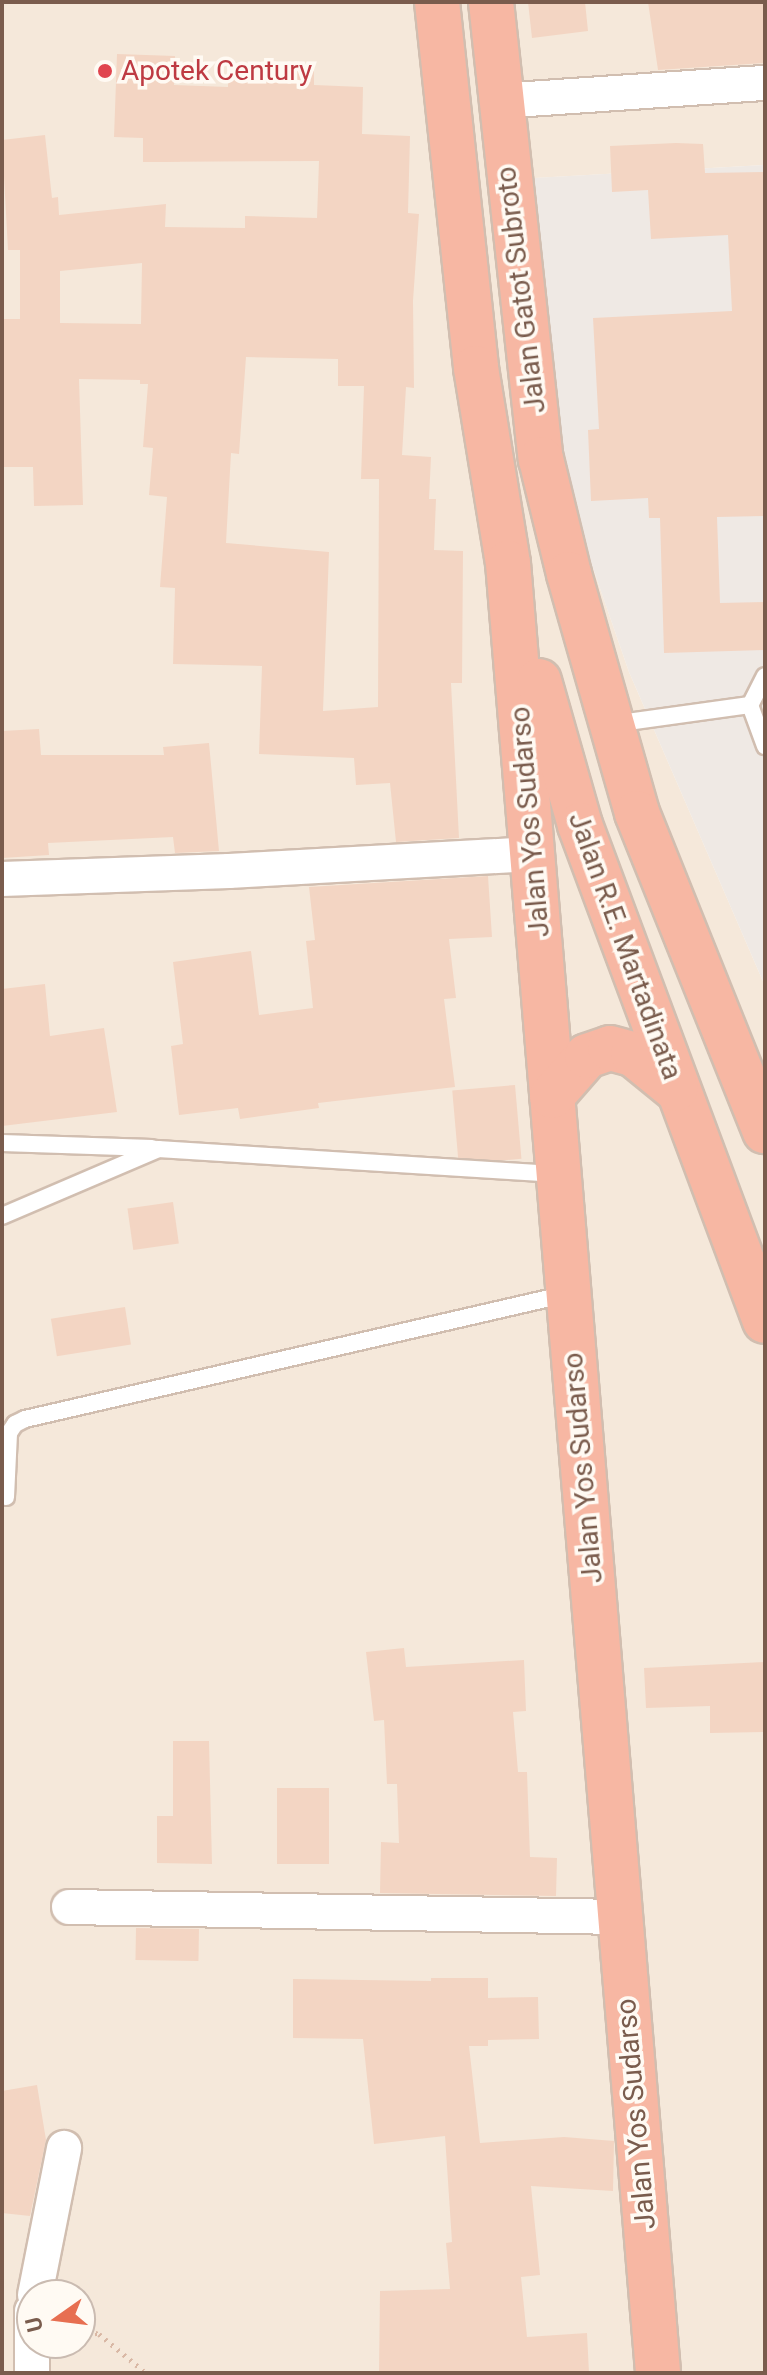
<!DOCTYPE html>
<style>
body{margin:0}
#map{position:relative;width:767px;height:2375px;overflow:hidden;background:#fdf6ec;font-family:Roboto,sans-serif}
div>[style]{position:absolute}
.residential>*{inset:0;background:#f5e8da}
.industrial>*{inset:0;background:#efe9e4}
.building>*{inset:0;background:#f3d5c3;transform-origin:0 0}
.path>*{height:5px;margin-top:-2.5px;transform-origin:0;background:repeating-linear-gradient(90deg,#d9b8a5 0 2px,transparent 0 8px)}
.roads{filter:drop-shadow(2px 0 #d1beb0) drop-shadow(-2px 0 #d1beb0) drop-shadow(0 2px #d1beb0) drop-shadow(0 -2px #d1beb0)}
.lane>*{height:16px;margin:-8px;padding:0 8px;transform-origin:8px;border-radius:8px;background:#fff}
.street>*{height:34px;margin:-17px;padding:0 17px;transform-origin:17px;border-radius:17px;background:#fff}
.highway>*{height:44px;margin:-22px;padding:0 22px;transform-origin:22px;border-radius:22px;background:#f7b7a3}
.dots>*{width:22px;height:22px;translate:-50% -50%;box-sizing:border-box;border:4px solid #fffaf3;border-radius:50%}
span{translate:-50% -50%;white-space:nowrap;text-align:center;line-height:1.15;-webkit-text-stroke:7px #fffaf3;paint-order:stroke}
.health-label{font-size:28px;color:#be3a42}
.left{translate:0 -50%;text-align:left}
.street-label{font-size:28px;color:#7a5c4d}
.frame{position:absolute;inset:0;border:4px solid #7a5c4d;pointer-events:none}
.north{position:absolute;left:16px;top:2279px;width:80px;height:80px;box-sizing:border-box;background:#fffaf3;border:2px solid #cabbb1;border-radius:50%;rotate:256deg;font-size:22px;font-weight:700;line-height:32px;text-align:center;color:#7a5c4d}
.north::after{content:'';display:block;margin:auto;width:28px;height:36px;background:#e76f51;clip-path:polygon(50% 0,100% 100%,50% 72%,0 100%)}
</style>
<div id="map">
<div class="residential">
<i style="clip-path:polygon(evenodd,2px 2px,765px 2px,765px 165px,517px 179px,560px 473px,629px 672px,765px 986px,765px 2373px,2px 2373px,2px 2px,32px 2295px,80px 2295px,80px 2343px,32px 2343px,32px 2295px)"></i>
</div>
<div class="industrial">
<i style="clip-path:polygon(765px 165px,765px 986px,629px 672px,560px 473px,516px 179px)"></i>
</div>
<div class="building">
<i style="clip-path:polygon(528px 2px,585px 2px,588px 31px,532px 38px)"></i>
<i style="clip-path:polygon(648px 2px,765px 2px,765px 63px,658px 70px)"></i>
<i style="clip-path:polygon(evenodd,117px 54px,175px 56px,174px 85px,228px 87px,228px 71px,314px 71px,314px 85px,363px 87px,362px 134px,410px 136px,408px 213px,419px 214px,413px 301px,414px 388px,406px 387px,402px 455px,431px 457px,429px 499px,436px 499px,434px 550px,463px 551px,462px 683px,451px 683px,459px 838px,396px 842px,390px 783px,356px 785px,354px 758px,259px 754px,262px 666px,173px 664px,175px 588px,160px 587px,167px 497px,149px 495px,153px 448px,143px 447px,148px 384px,140px 384px,140px 380px,79px 379px,83px 505px,34px 506px,33px 467px,2px 467px,2px 319px,20px 319px,20px 250px,8px 250px,2px 140px,45px 135px,52px 198px,58px 197px,59px 215px,166px 204px,165px 227px,245px 228px,245px 216px,317px 218px,319px 161px,143px 162px,143px 138px,114px 137px,117px 54px,142px 263px,141px 324px,60px 323px,60px 271px,142px 263px,117px 54px,246px 357px,338px 359px,338px 386px,364px 386px,361px 479px,379px 479px,378px 707px,323px 711px,329px 552px,226px 543px,231px 453px,239px 454px,246px 357px)"></i>
<i style="clip-path:polygon(676px 143px,703px 144px,705px 173px,765px 172px,765px 516px,717px 517px,720px 603px,765px 602px,765px 650px,664px 653px,660px 518px,649px 518px,648px 498px,591px 501px,588px 430px,599px 429px,593px 318px,732px 311px,728px 235px,651px 239px,648px 190px,612px 192px,610px 146px)"></i>
<i style="clip-path:polygon(39px 729px,41px 755px,164px 755px,163px 747px,209px 743px,219px 851px,175px 853px,173px 837px,48px 843px,49px 855px,2px 858px,2px 731px)"></i>
<i style="clip-path:polygon(488px 876px,492px 937px,449px 939px,456px 998px,444px 999px,455px 1087px,318px 1103px,319px 1108px,240px 1119px,238px 1108px,179px 1115px,171px 1046px,183px 1044px,173px 962px,251px 951px,259px 1015px,313px 1008px,306px 941px,315px 940px,309px 887px)"></i>
<i style="clip-path:polygon(45px 984px,50px 1036px,104px 1028px,117px 1112px,2px 1126px,2px 989px)"></i>
<i style="left:515px;top:1085px;width:74px;height:63px;rotate:85deg"></i>
<i style="left:173px;top:1202px;width:42px;height:46px;rotate:82deg"></i>
<i style="left:125px;top:1307px;width:38px;height:75px;rotate:81deg"></i>
<i style="clip-path:polygon(404px 1648px,406px 1667px,524px 1660px,526px 1711px,513px 1712px,518px 1772px,527px 1772px,530px 1857px,557px 1858px,556px 1896px,380px 1893px,381px 1842px,399px 1843px,397px 1784px,387px 1784px,384px 1720px,374px 1721px,366px 1652px)"></i>
<i style="clip-path:polygon(765px 1662px,765px 1732px,710px 1733px,710px 1706px,646px 1708px,644px 1668px)"></i>
<i style="clip-path:polygon(173px 1741px,209px 1741px,212px 1864px,157px 1863px,157px 1816px,173px 1816px)"></i>
<i style="left:277px;top:1788px;width:52px;height:76px"></i>
<i style="left:136px;top:1928px;width:63px;height:32px;rotate:1deg"></i>
<i style="clip-path:polygon(431px 1978px,488px 1978px,488px 1998px,538px 1997px,539px 2039px,488px 2040px,488px 2046px,469px 2046px,480px 2143px,564px 2137px,614px 2141px,613px 2191px,531px 2186px,540px 2275px,521px 2277px,527px 2337px,587px 2333px,589px 2373px,379px 2373px,380px 2291px,450px 2289px,446px 2243px,452px 2242px,445px 2136px,374px 2144px,363px 2039px,293px 2038px,293px 1979px,431px 1981px)"></i>
<i style="clip-path:polygon(37px 2085px,46px 2140px,30px 2216px,2px 2213px,2px 2091px)"></i>
</div>
<div class="path">
<i style="left:80px;top:2328px;width:20px;rotate:18deg"></i>
<i style="left:99px;top:2334px;width:61px;rotate:39.7deg"></i>
</div>
<div class="roads">
<div class="lane">
<i style="left:765px;top:676px;width:33px;rotate:117deg"></i>
<i style="left:750px;top:705px;width:44px;rotate:69.9deg"></i>
<i style="left:613px;top:724px;width:138px;rotate:-7.9deg"></i>
<i style="left:2px;top:1143px;width:150px;rotate:1.9deg"></i>
<i style="left:2px;top:1216px;width:170px;rotate:-23.2deg"></i>
<i style="left:158px;top:1149px;width:400px;rotate:3.6deg"></i>
<i style="left:6px;top:1497px;width:64px;rotate:-87.3deg"></i>
<i style="left:9px;top:1433px;width:11px;rotate:-56deg"></i>
<i style="left:15px;top:1424px;width:11px;rotate:-27deg"></i>
<i style="left:25px;top:1419px;width:556px;rotate:-12.99deg"></i>
</div>
<div class="street">
<i style="left:499px;top:101px;width:267px;rotate:-3.9deg"></i>
<i style="left:2px;top:879px;width:227px;rotate:-2deg"></i>
<i style="left:229px;top:871px;width:303px;rotate:-3.2deg"></i>
<i style="left:69px;top:1907px;width:551px;rotate:1.04deg"></i>
<i style="left:35px;top:2295px;width:150px;rotate:-78.8deg"></i>
<i style="left:32px;top:2311px;width:62px;rotate:90deg"></i>
</div>
<div class="highway">
<i style="left:437px;top:2px;width:368px;rotate:83.9deg"></i>
<i style="left:476px;top:368px;width:198px;rotate:80.7deg"></i>
<i style="left:508px;top:563px;width:1816px;rotate:85.26deg"></i>
<i style="left:491px;top:2px;width:460px;rotate:83.8deg"></i>
<i style="left:541px;top:459px;width:118px;rotate:76.3deg"></i>
<i style="left:569px;top:574px;width:248px;rotate:74.1deg"></i>
<i style="left:637px;top:813px;width:343px;rotate:68.1deg"></i>
<i style="left:539px;top:681px;width:150px;rotate:74.1deg"></i>
<i style="left:580px;top:825px;width:529px;rotate:69.55deg"></i>
<i style="left:552px;top:1096px;width:53px;rotate:-48.8deg"></i>
<i style="left:587px;top:1056px;width:24px;rotate:-19deg"></i>
<i style="left:610px;top:1048px;width:24px;rotate:15deg"></i>
<i style="left:633px;top:1054px;width:55px;rotate:39.1deg"></i>
</div>
</div>
<div class="dots">
<i style="left:105px;top:71px;background:#e0444e"></i>
</div>
<div class="health-label">
<span class="left" style="left:121px;top:71px">Apotek Century</span>
</div>
<div class="street-label">
<span style="left:521px;top:290px;rotate:-97deg">Jalan Gatot Subroto</span>
<span style="left:530px;top:822px;rotate:-95deg">Jalan Yos Sudarso</span>
<span style="left:625px;top:946px;rotate:70deg">Jalan R.E. Martadinata</span>
<span style="left:583px;top:1468px;rotate:-95deg">Jalan Yos Sudarso</span>
<span style="left:636px;top:2114px;rotate:-95deg">Jalan Yos Sudarso</span>
</div>
<div class="frame"></div>
<div class="north">U</div>
</div>
